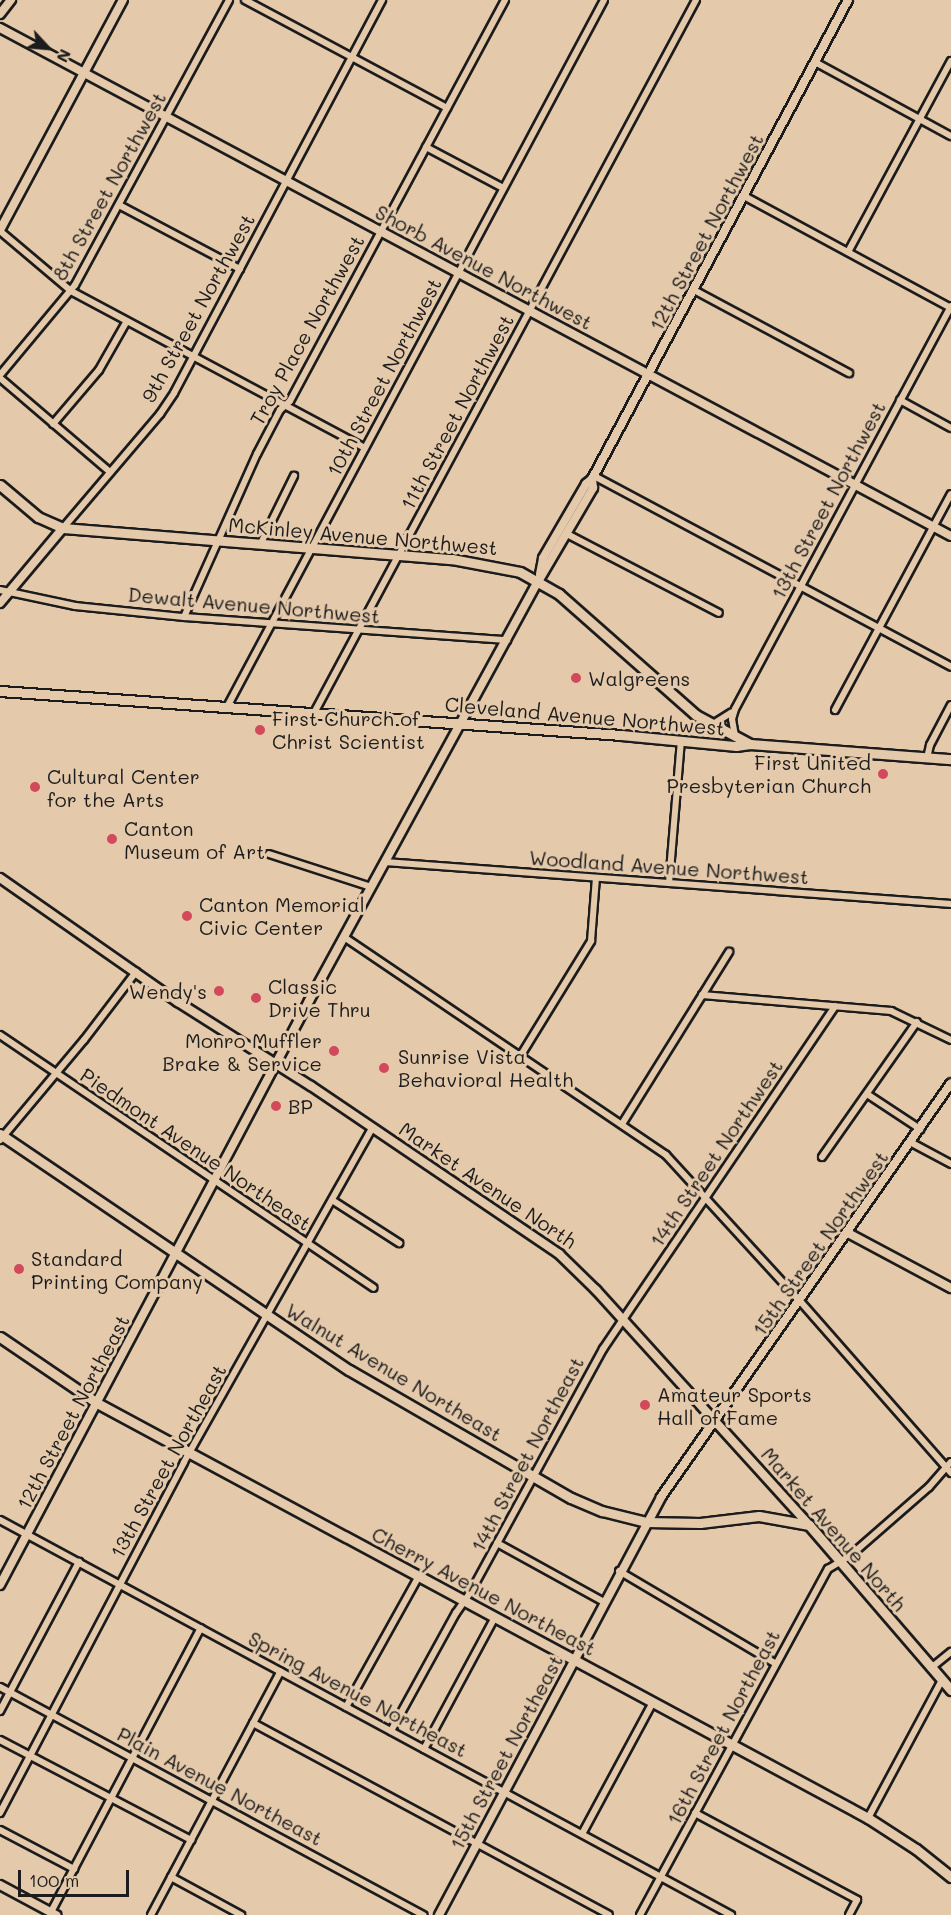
<!DOCTYPE html>
<style>
body{margin:0}
#map{position:relative;width:951px;height:1915px;overflow:hidden;background:#e4c9ab;font-family:Mali,sans-serif}
div>[style]{position:absolute}
.roads{filter:drop-shadow(2px 0 #1c1c1c) drop-shadow(-2px 0 #1c1c1c) drop-shadow(0 2px #1c1c1c) drop-shadow(0 -2px #1c1c1c)}
.minor>*{height:6px;margin:-3px;padding:0 3px;transform-origin:3px;border-radius:3px;background:#e4c9ab}
.tertiary>*{height:8px;margin:-4px;padding:0 4px;transform-origin:4px;border-radius:4px;background:#e4c9ab}
.secondary>*{height:8px;margin:-4px;padding:0 4px;transform-origin:4px;border-radius:4px;background:#e4c9ab}
.primary>*{height:9px;margin:-4.5px;padding:0 4.5px;transform-origin:4.5px;border-radius:4.5px;background:#e4c9ab}
.dots>*{width:16px;height:16px;translate:-50% -50%;box-sizing:border-box;border:3px solid #e4c9ab;border-radius:50%}
span{translate:-50% -50%;white-space:nowrap;text-align:center;line-height:1.15;-webkit-text-stroke:6px #e4c9ab;paint-order:stroke}
.street-label{font-size:20px;color:#1c1c1c}
.poi-label{font-size:20px;color:#1c1c1c}
.left{translate:0 -50%;text-align:left}
.right{translate:-100% -50%;text-align:right}
.north{position:absolute;left:18px;top:18px;width:60px;height:60px;-webkit-text-stroke:4px #e4c9ab;paint-order:stroke;rotate:116deg;font-size:16px;font-weight:700;line-height:24px;text-align:center;color:#1c1c1c}
.north::after{content:'';display:block;margin:auto;width:21px;height:27px;background:#1c1c1c;clip-path:polygon(50% 0,100% 100%,50% 72%,0 100%)}
.scale{position:absolute;left:18px;top:1870px;width:111px;height:27px;box-sizing:border-box;border:3px solid #1c1c1c;border-top:0;padding-left:8px;font-size:18px;line-height:21px;white-space:nowrap;color:#1c1c1c;-webkit-text-stroke:4px #e4c9ab;paint-order:stroke}
</style>
<div id="map">
<div class="roads">
<div class="minor">
<i style="left:245px;top:0;width:229px;rotate:28.1deg"></i>
<i style="left:815px;top:62px;width:155px;rotate:28.6deg"></i>
<i style="left:426px;top:147px;width:87px;rotate:28deg"></i>
<i style="left:744px;top:196px;width:235px;rotate:28.4deg"></i>
<i style="left:119px;top:205px;width:137px;rotate:27.9deg"></i>
<i style="left:0;top:231px;width:93px;rotate:40.2deg"></i>
<i style="left:71px;top:291px;width:333px;rotate:28.1deg"></i>
<i style="left:848px;top:252px;width:217px;rotate:-61.7deg"></i>
<i style="left:694px;top:290px;width:176px;rotate:28.2deg"></i>
<i style="left:0;top:375px;width:117px;rotate:-50.2deg"></i>
<i style="left:75px;top:285px;width:324px;rotate:-61.6deg"></i>
<i style="left:0;top:378px;width:145px;rotate:40.5deg"></i>
<i style="left:900px;top:400px;width:58px;rotate:28.8deg"></i>
<i style="left:53px;top:424px;width:71px;rotate:-49.6deg"></i>
<i style="left:99px;top:370px;width:56px;rotate:-60.3deg"></i>
<i style="left:594px;top:476px;width:405px;rotate:28.1deg"></i>
<i style="left:63px;top:528px;width:150px;rotate:-49.6deg"></i>
<i style="left:160px;top:414px;width:25px;rotate:-56deg"></i>
<i style="left:174px;top:393px;width:445px;rotate:-62.1deg"></i>
<i style="left:567px;top:534px;width:171px;rotate:27.5deg"></i>
<i style="left:261px;top:543px;width:75px;rotate:-63.8deg"></i>
<i style="left:0;top:590px;width:77px;rotate:12deg"></i>
<i style="left:75px;top:606px;width:110px;rotate:5.8deg"></i>
<i style="left:184px;top:617px;width:324px;rotate:4.1deg"></i>
<i style="left:184px;top:617px;width:179px;rotate:-65.9deg"></i>
<i style="left:257px;top:454px;width:50px;rotate:-62.4deg"></i>
<i style="left:280px;top:410px;width:13px;rotate:-42deg"></i>
<i style="left:290px;top:401px;width:455px;rotate:-61.8deg"></i>
<i style="left:227px;top:707px;width:801px;rotate:-61.93deg"></i>
<i style="left:835px;top:710px;width:245px;rotate:-61.8deg"></i>
<i style="left:314px;top:713px;width:809px;rotate:-61.82deg"></i>
<i style="left:713px;top:724px;width:22px;rotate:-32deg"></i>
<i style="left:735px;top:736px;width:17px;rotate:-100deg"></i>
<i style="left:732px;top:719px;width:10px;rotate:-73deg"></i>
<i style="left:735px;top:709px;width:457px;rotate:-61.8deg"></i>
<i style="left:927px;top:758px;width:13px;rotate:-77deg"></i>
<i style="left:930px;top:745px;width:45px;rotate:-62.3deg"></i>
<i style="left:269px;top:854px;width:107px;rotate:17.9deg"></i>
<i style="left:385px;top:862px;width:568px;rotate:4.24deg"></i>
<i style="left:669px;top:883px;width:143px;rotate:-85.2deg"></i>
<i style="left:344px;top:937px;width:389px;rotate:34.1deg"></i>
<i style="left:666px;top:1155px;width:198px;rotate:47.5deg"></i>
<i style="left:800px;top:1301px;width:229px;rotate:48.7deg"></i>
<i style="left:702px;top:995px;width:190px;rotate:4.8deg"></i>
<i style="left:891px;top:1011px;width:67px;rotate:25.8deg"></i>
<i style="left:0;top:1035px;width:451px;rotate:34.1deg"></i>
<i style="left:521px;top:1055px;width:134px;rotate:-58.4deg"></i>
<i style="left:591px;top:941px;width:63px;rotate:-85.5deg"></i>
<i style="left:867px;top:1094px;width:64px;rotate:33.4deg"></i>
<i style="left:622px;top:1124px;width:203px;rotate:-58.1deg"></i>
<i style="left:0;top:1140px;width:131px;rotate:-50deg"></i>
<i style="left:84px;top:1040px;width:86px;rotate:-52.6deg"></i>
<i style="left:910px;top:1142px;width:47px;rotate:28.2deg"></i>
<i style="left:822px;top:1157px;width:165px;rotate:-54.9deg"></i>
<i style="left:332px;top:1200px;width:80px;rotate:32.7deg"></i>
<i style="left:0;top:1520px;width:831px;rotate:28.38deg"></i>
<i style="left:497px;top:1543px;width:122px;rotate:28.9deg"></i>
<i style="left:619px;top:1571px;width:182px;rotate:30.6deg"></i>
<i style="left:931px;top:1668px;width:26px;rotate:-39deg"></i>
<i style="left:0;top:1687px;width:481px;rotate:28.3deg"></i>
<i style="left:346px;top:1707px;width:150px;rotate:-60.9deg"></i>
<i style="left:0;top:1711px;width:169px;rotate:-62.1deg"></i>
<i style="left:253px;top:1723px;width:404px;rotate:28.3deg"></i>
<i style="left:391px;top:1731px;width:135px;rotate:-61.2deg"></i>
<i style="left:456px;top:1613px;width:24px;rotate:-55deg"></i>
<i style="left:470px;top:1593px;width:278px;rotate:-61.4deg"></i>
<i style="left:603px;top:1349px;width:414px;rotate:-55.9deg"></i>
<i style="left:0;top:1740px;width:216px;rotate:27.6deg"></i>
<i style="left:424px;top:1749px;width:150px;rotate:-61.7deg"></i>
<i style="left:0;top:1813px;width:396px;rotate:-62.3deg"></i>
<i style="left:184px;top:1462px;width:383px;rotate:-60.6deg"></i>
<i style="left:695px;top:1813px;width:184px;rotate:28.2deg"></i>
<i style="left:857px;top:1900px;width:17px;rotate:118deg"></i>
<i style="left:868px;top:1818px;width:157px;rotate:-61.8deg"></i>
<i style="left:0;top:1830px;width:84px;rotate:27.8deg"></i>
<i style="left:582px;top:1834px;width:150px;rotate:-61.7deg"></i>
<i style="left:171px;top:1877px;width:80px;rotate:28.5deg"></i>
<i style="left:51px;top:1912px;width:321px;rotate:-62.2deg"></i>
<i style="left:151px;top:1915px;width:276px;rotate:-62deg"></i>
<i style="left:640px;top:1915px;width:394px;rotate:-61.5deg"></i>
<i style="left:828px;top:1569px;width:27px;rotate:-31deg"></i>
<i style="left:851px;top:1555px;width:103px;rotate:-41.1deg"></i>
<i style="left:929px;top:1487px;width:33px;rotate:-49deg"></i>
</div>
<div class="tertiary">
<i style="left:0;top:28px;width:1078px;rotate:28.11deg"></i>
<i style="left:0;top:230px;width:261px;rotate:-61.9deg"></i>
<i style="left:0;top:603px;width:98px;rotate:-50deg"></i>
<i style="left:0;top:878px;width:217px;rotate:34.9deg"></i>
<i style="left:178px;top:1002px;width:157px;rotate:32.3deg"></i>
<i style="left:311px;top:1086px;width:300px;rotate:34.1deg"></i>
<i style="left:559px;top:1254px;width:52px;rotate:44.2deg"></i>
<i style="left:596px;top:1290px;width:317px;rotate:47.8deg"></i>
<i style="left:848px;top:1233px;width:117px;rotate:28.1deg"></i>
<i style="left:0;top:1885px;width:64px;rotate:28.2deg"></i>
<i style="left:439px;top:1915px;width:473px;rotate:-62deg"></i>
<i style="left:661px;top:1497px;width:505px;rotate:-54.99deg"></i>
</div>
<div class="secondary">
<i style="left:0;top:14px;width:18px;rotate:-52deg"></i>
<i style="left:540px;top:574px;width:16px;rotate:-79deg"></i>
<i style="left:543px;top:558px;width:86px;rotate:-59.8deg"></i>
<i style="left:586px;top:484px;width:8px;rotate:-40deg"></i>
<i style="left:592px;top:479px;width:543px;rotate:-61.88deg"></i>
<i style="left:0;top:1585px;width:661px;rotate:-62.12deg"></i>
<i style="left:309px;top:1001px;width:480px;rotate:-61.4deg"></i>
<i style="left:539px;top:580px;width:107px;rotate:-59.6deg"></i>
<i style="left:593px;top:488px;width:9px;rotate:-96deg"></i>
</div>
<div class="primary">
<i style="left:0;top:485px;width:50px;rotate:40.1deg"></i>
<i style="left:38px;top:517px;width:27px;rotate:24deg"></i>
<i style="left:63px;top:528px;width:390px;rotate:4.6deg"></i>
<i style="left:452px;top:559px;width:69px;rotate:10.8deg"></i>
<i style="left:520px;top:572px;width:45px;rotate:29.4deg"></i>
<i style="left:559px;top:594px;width:183px;rotate:41.5deg"></i>
<i style="left:696px;top:715px;width:61px;rotate:28.2deg"></i>
<i style="left:0;top:691px;width:623px;rotate:4.05deg"></i>
<i style="left:621px;top:735px;width:116px;rotate:5.5deg"></i>
<i style="left:736px;top:746px;width:14px;rotate:-8deg"></i>
<i style="left:750px;top:744px;width:202px;rotate:4.3deg"></i>
<i style="left:0;top:1134px;width:421px;rotate:34.1deg"></i>
<i style="left:349px;top:1370px;width:256px;rotate:30deg"></i>
<i style="left:571px;top:1498px;width:34px;rotate:23deg"></i>
<i style="left:602px;top:1511px;width:45px;rotate:14deg"></i>
<i style="left:646px;top:1522px;width:54px;rotate:1.1deg"></i>
<i style="left:700px;top:1523px;width:59px;rotate:-6.8deg"></i>
<i style="left:759px;top:1516px;width:51px;rotate:10.2deg"></i>
<i style="left:809px;top:1525px;width:218px;rotate:49.3deg"></i>
<i style="left:0;top:1337px;width:117px;rotate:34.2deg"></i>
<i style="left:97px;top:1403px;width:876px;rotate:28.29deg"></i>
<i style="left:868px;top:1818px;width:57px;rotate:32.9deg"></i>
<i style="left:916px;top:1849px;width:45px;rotate:38.7deg"></i>
</div>
</div>
<div class="dots">
<i style="left:576px;top:678px;background:#d1495b"></i>
<i style="left:260px;top:730px;background:#d1495b"></i>
<i style="left:883px;top:774px;background:#d1495b"></i>
<i style="left:35px;top:787px;background:#d1495b"></i>
<i style="left:112px;top:839px;background:#d1495b"></i>
<i style="left:187px;top:916px;background:#d1495b"></i>
<i style="left:219px;top:991px;background:#d1495b"></i>
<i style="left:256px;top:998px;background:#d1495b"></i>
<i style="left:334px;top:1051px;background:#d1495b"></i>
<i style="left:384px;top:1068px;background:#d1495b"></i>
<i style="left:276px;top:1106px;background:#d1495b"></i>
<i style="left:19px;top:1269px;background:#d1495b"></i>
<i style="left:645px;top:1405px;background:#d1495b"></i>
</div>
<div class="street-label">
<span style="left:109px;top:186px;rotate:-61deg">8th Street Northwest</span>
<span style="left:706px;top:232px;rotate:-62deg">12th Street Northwest</span>
<span style="left:484px;top:267px;rotate:28deg">Shorb Avenue Northwest</span>
<span style="left:198px;top:308px;rotate:-61deg">9th Street Northwest</span>
<span style="left:307px;top:330px;rotate:-61deg">Troy Place Northwest</span>
<span style="left:384px;top:377px;rotate:-62deg">10th Street Northwest</span>
<span style="left:457px;top:412px;rotate:-62deg">11th Street Northwest</span>
<span style="left:828px;top:500px;rotate:-62deg">13th Street Northwest</span>
<span style="left:363px;top:536px;rotate:5deg">McKinley Avenue Northwest</span>
<span style="left:254px;top:605px;rotate:5deg">Dewalt Avenue Northwest</span>
<span style="left:585px;top:716px;rotate:5deg">Cleveland Avenue Northwest</span>
<span style="left:669px;top:867px;rotate:4deg">Woodland Avenue Northwest</span>
<span style="left:196px;top:1149px;rotate:34deg">Piedmont Avenue Northeast</span>
<span style="left:716px;top:1153px;rotate:-56deg">14th Street Northwest</span>
<span style="left:488px;top:1185px;rotate:34deg">Market Avenue North</span>
<span style="left:820px;top:1243px;rotate:-55deg">15th Street Northwest</span>
<span style="left:394px;top:1372px;rotate:31deg">Walnut Avenue Northeast</span>
<span style="left:73px;top:1412px;rotate:-62deg">12th Street Northeast</span>
<span style="left:527px;top:1454px;rotate:-62deg">14th Street Northeast</span>
<span style="left:168px;top:1461px;rotate:-61deg">13th Street Northeast</span>
<span style="left:834px;top:1529px;rotate:49deg">Market Avenue North</span>
<span style="left:484px;top:1591px;rotate:28deg">Cherry Avenue Northeast</span>
<span style="left:358px;top:1694px;rotate:28deg">Spring Avenue Northeast</span>
<span style="left:723px;top:1727px;rotate:-62deg">16th Street Northeast</span>
<span style="left:506px;top:1752px;rotate:-62deg">15th Street Northeast</span>
<span style="left:220px;top:1786px;rotate:28deg">Plain Avenue Northeast</span>
</div>
<div class="poi-label">
<span class="left" style="left:588px;top:678px">Walgreens</span>
<span class="left" style="left:272px;top:730px">First Church of<br>Christ Scientist</span>
<span class="right" style="left:871px;top:774px">First United<br>Presbyterian Church</span>
<span class="left" style="left:47px;top:788px">Cultural Center<br>for the Arts</span>
<span class="left" style="left:124px;top:840px">Canton<br>Museum of Art</span>
<span class="left" style="left:199px;top:916px">Canton Memorial<br>Civic Center</span>
<span class="left" style="left:268px;top:998px">Classic<br>Drive Thru</span>
<span class="right" style="left:207px;top:991px">Wendy's</span>
<span class="right" style="left:322px;top:1052px">Monro Muffler<br>Brake &amp; Service</span>
<span class="left" style="left:398px;top:1068px">Sunrise Vista<br>Behavioral Health</span>
<span class="left" style="left:288px;top:1106px">BP</span>
<span class="left" style="left:31px;top:1270px">Standard<br>Printing Company</span>
<span class="left" style="left:657px;top:1406px">Amateur Sports<br>Hall of Fame</span>
</div>
<div class="north">N</div>
<div class="scale">100 m</div>
</div>
